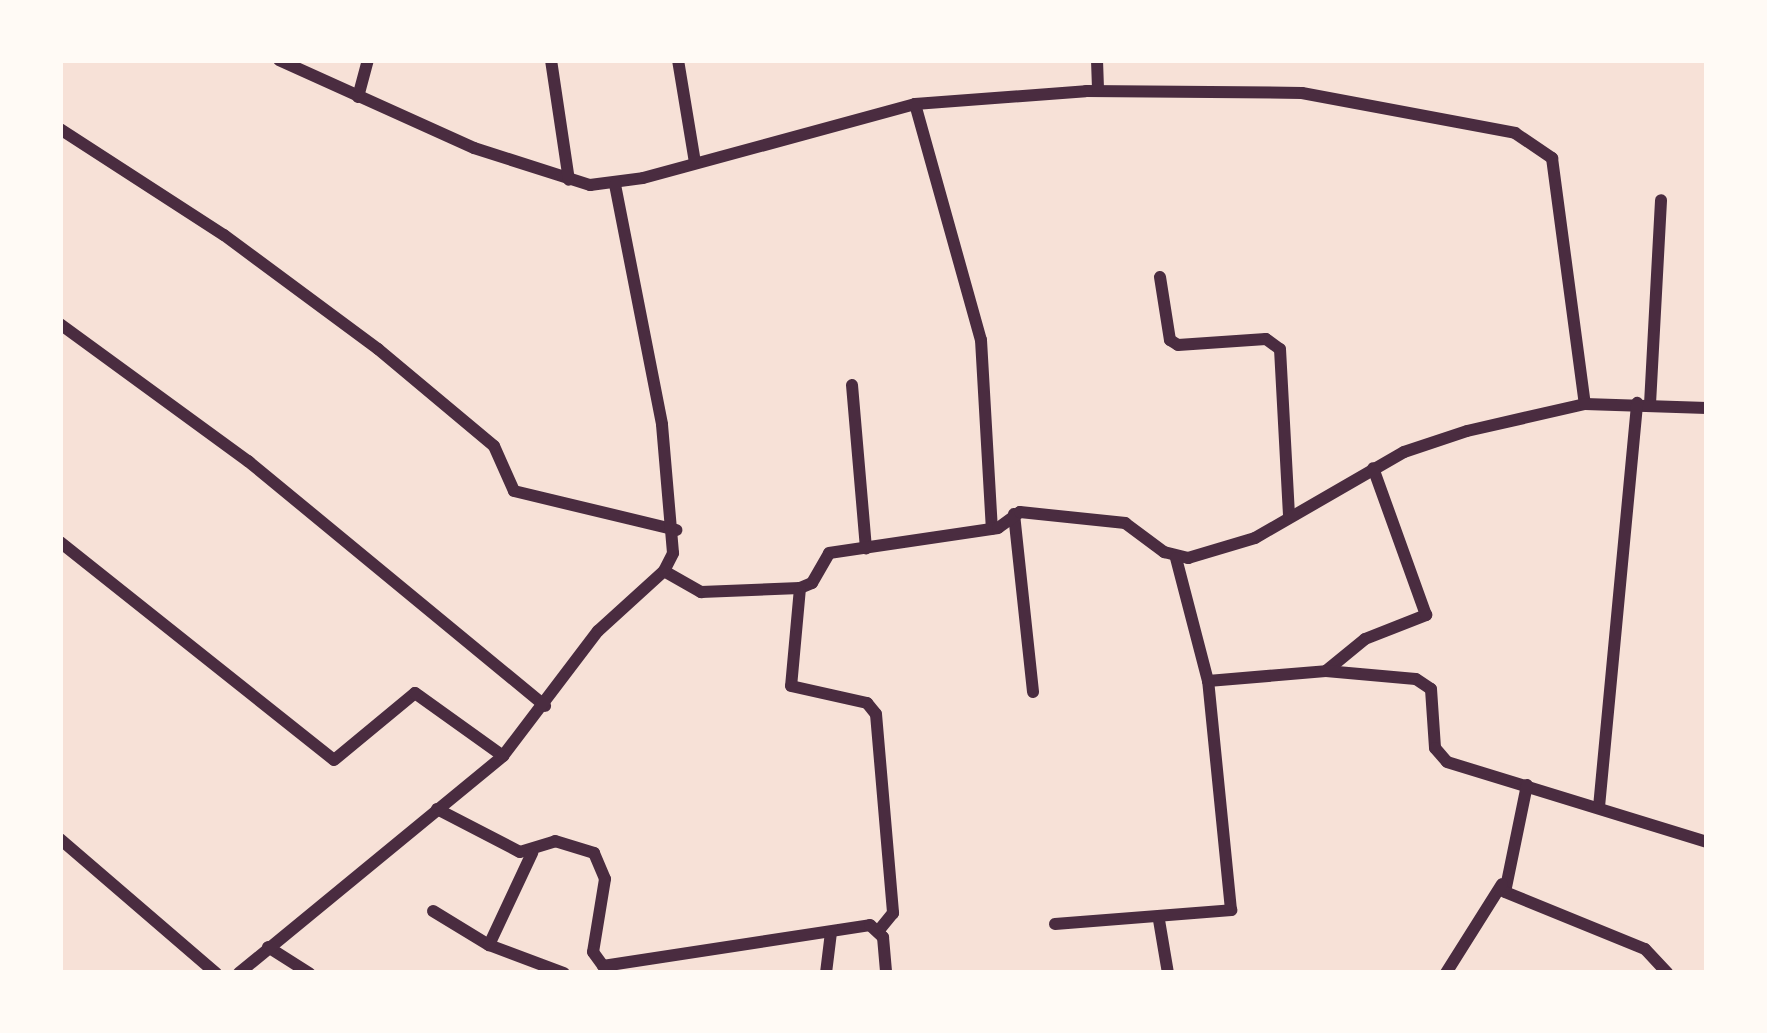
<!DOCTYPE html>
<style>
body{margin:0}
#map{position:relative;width:1767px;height:1033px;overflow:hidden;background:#f7e1d7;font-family:"Archivo Narrow",sans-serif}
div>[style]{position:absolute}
.minor>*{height:12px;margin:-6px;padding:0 6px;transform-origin:6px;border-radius:6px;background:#4a2c40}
span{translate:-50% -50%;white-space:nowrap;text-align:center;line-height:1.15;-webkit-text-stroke:9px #fffaf5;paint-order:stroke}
.frame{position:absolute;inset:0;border:63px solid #fffaf5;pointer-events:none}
</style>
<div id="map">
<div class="minor">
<i style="left:279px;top:60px;width:214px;rotate:24.3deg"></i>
<i style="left:474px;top:148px;width:122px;rotate:17.7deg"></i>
<i style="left:590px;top:185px;width:53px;rotate:-7.5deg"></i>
<i style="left:643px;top:178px;width:282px;rotate:-15.2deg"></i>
<i style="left:915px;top:104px;width:171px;rotate:-4.3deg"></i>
<i style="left:1086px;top:91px;width:216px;rotate:0.5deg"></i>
<i style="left:1302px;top:93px;width:217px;rotate:10.6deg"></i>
<i style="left:1515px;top:133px;width:45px;rotate:34deg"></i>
<i style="left:1552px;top:158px;width:248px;rotate:82.4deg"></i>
<i style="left:551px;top:60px;width:121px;rotate:81.5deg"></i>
<i style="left:678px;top:60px;width:104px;rotate:80.6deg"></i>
<i style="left:1097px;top:60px;width:30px;rotate:88deg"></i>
<i style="left:358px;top:97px;width:38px;rotate:-75deg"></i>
<i style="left:915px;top:104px;width:245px;rotate:74.4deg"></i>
<i style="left:981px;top:340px;width:189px;rotate:86.7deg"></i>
<i style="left:60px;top:129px;width:195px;rotate:32.9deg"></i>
<i style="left:224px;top:235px;width:192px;rotate:36.5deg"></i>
<i style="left:378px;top:349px;width:151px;rotate:39.9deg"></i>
<i style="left:494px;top:446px;width:49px;rotate:66deg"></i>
<i style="left:514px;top:491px;width:167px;rotate:13.5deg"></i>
<i style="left:1160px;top:277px;width:64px;rotate:81deg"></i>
<i style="left:1170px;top:340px;width:9px;rotate:32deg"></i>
<i style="left:1178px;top:345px;width:88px;rotate:-3.9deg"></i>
<i style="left:1266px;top:339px;width:17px;rotate:36deg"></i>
<i style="left:1280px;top:349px;width:166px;rotate:86.9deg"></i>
<i style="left:60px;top:324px;width:233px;rotate:36.1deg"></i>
<i style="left:248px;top:461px;width:385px;rotate:39.5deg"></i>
<i style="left:852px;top:385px;width:164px;rotate:85.1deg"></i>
<i style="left:1650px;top:404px;width:204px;rotate:-86.9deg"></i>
<i style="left:1014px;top:514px;width:179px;rotate:83.9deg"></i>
<i style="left:60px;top:542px;width:350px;rotate:38.5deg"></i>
<i style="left:334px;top:760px;width:105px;rotate:-39.6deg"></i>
<i style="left:415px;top:693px;width:108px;rotate:35.6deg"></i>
<i style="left:664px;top:571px;width:43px;rotate:29.6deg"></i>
<i style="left:701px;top:592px;width:99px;rotate:-2.3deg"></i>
<i style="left:800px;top:588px;width:13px;rotate:-23deg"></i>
<i style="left:812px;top:583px;width:34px;rotate:-60deg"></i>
<i style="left:829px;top:553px;width:171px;rotate:-8.4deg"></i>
<i style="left:998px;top:528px;width:27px;rotate:-36deg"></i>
<i style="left:1020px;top:512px;width:106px;rotate:6deg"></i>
<i style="left:1125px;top:523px;width:49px;rotate:36.6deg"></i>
<i style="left:1164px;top:552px;width:25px;rotate:14deg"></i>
<i style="left:1188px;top:558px;width:70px;rotate:-16.6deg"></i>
<i style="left:1255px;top:538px;width:172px;rotate:-30deg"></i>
<i style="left:1404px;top:452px;width:66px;rotate:-18.4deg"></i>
<i style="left:1467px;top:431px;width:121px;rotate:-12.9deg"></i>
<i style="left:1585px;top:404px;width:122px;rotate:1.9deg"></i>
<i style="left:800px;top:588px;width:98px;rotate:95.2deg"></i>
<i style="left:791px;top:686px;width:78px;rotate:12.6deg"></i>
<i style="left:867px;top:703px;width:14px;rotate:51deg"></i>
<i style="left:876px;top:714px;width:200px;rotate:85.1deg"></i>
<i style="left:893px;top:913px;width:22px;rotate:129deg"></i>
<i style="left:1326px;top:671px;width:50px;rotate:-39.4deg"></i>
<i style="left:1365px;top:639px;width:66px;rotate:-21.5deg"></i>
<i style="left:1426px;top:615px;width:156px;rotate:-109.8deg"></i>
<i style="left:1208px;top:681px;width:118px;rotate:-4.8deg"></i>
<i style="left:1326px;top:671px;width:90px;rotate:5.1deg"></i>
<i style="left:1416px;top:679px;width:18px;rotate:34deg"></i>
<i style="left:1431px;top:689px;width:59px;rotate:86.1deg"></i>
<i style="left:1435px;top:748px;width:18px;rotate:49deg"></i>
<i style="left:1447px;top:762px;width:272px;rotate:17.1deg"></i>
<i style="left:1527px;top:785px;width:109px;rotate:101.6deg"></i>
<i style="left:1505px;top:892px;width:151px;rotate:22.2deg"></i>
<i style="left:1645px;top:949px;width:33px;rotate:47deg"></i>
<i style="left:1599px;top:807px;width:406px;rotate:-84.6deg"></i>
<i style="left:437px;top:809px;width:93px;rotate:27.4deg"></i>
<i style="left:520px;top:852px;width:37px;rotate:-17deg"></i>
<i style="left:555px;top:841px;width:41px;rotate:17.1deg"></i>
<i style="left:594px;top:853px;width:28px;rotate:67deg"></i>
<i style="left:605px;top:879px;width:74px;rotate:99.3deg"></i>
<i style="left:593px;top:952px;width:17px;rotate:54deg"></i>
<i style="left:603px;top:966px;width:270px;rotate:-8.7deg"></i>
<i style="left:870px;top:925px;width:18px;rotate:43deg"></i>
<i style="left:883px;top:937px;width:36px;rotate:85deg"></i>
<i style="left:60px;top:839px;width:206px;rotate:40.7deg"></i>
<i style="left:433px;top:911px;width:66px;rotate:31.3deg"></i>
<i style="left:489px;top:945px;width:80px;rotate:20.5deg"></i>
<i style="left:1159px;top:920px;width:54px;rotate:80.4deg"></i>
<i style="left:1055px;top:924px;width:177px;rotate:-4.5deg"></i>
<i style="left:1231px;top:910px;width:230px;rotate:-95.7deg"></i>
<i style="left:1208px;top:681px;width:127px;rotate:-104.6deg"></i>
<i style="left:489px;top:945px;width:102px;rotate:-64.9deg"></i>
<i style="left:268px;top:947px;width:49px;rotate:32.4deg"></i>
<i style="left:239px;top:973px;width:342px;rotate:-39.4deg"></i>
<i style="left:503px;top:756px;width:157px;rotate:-52.8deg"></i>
<i style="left:598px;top:631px;width:89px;rotate:-42.3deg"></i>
<i style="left:664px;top:571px;width:20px;rotate:-63deg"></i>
<i style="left:673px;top:553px;width:129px;rotate:-94.9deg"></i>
<i style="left:662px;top:424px;width:244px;rotate:-101.1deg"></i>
<i style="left:826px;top:973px;width:41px;rotate:-83deg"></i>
<i style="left:1446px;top:973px;width:105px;rotate:-57.8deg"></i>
</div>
<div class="frame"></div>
</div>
